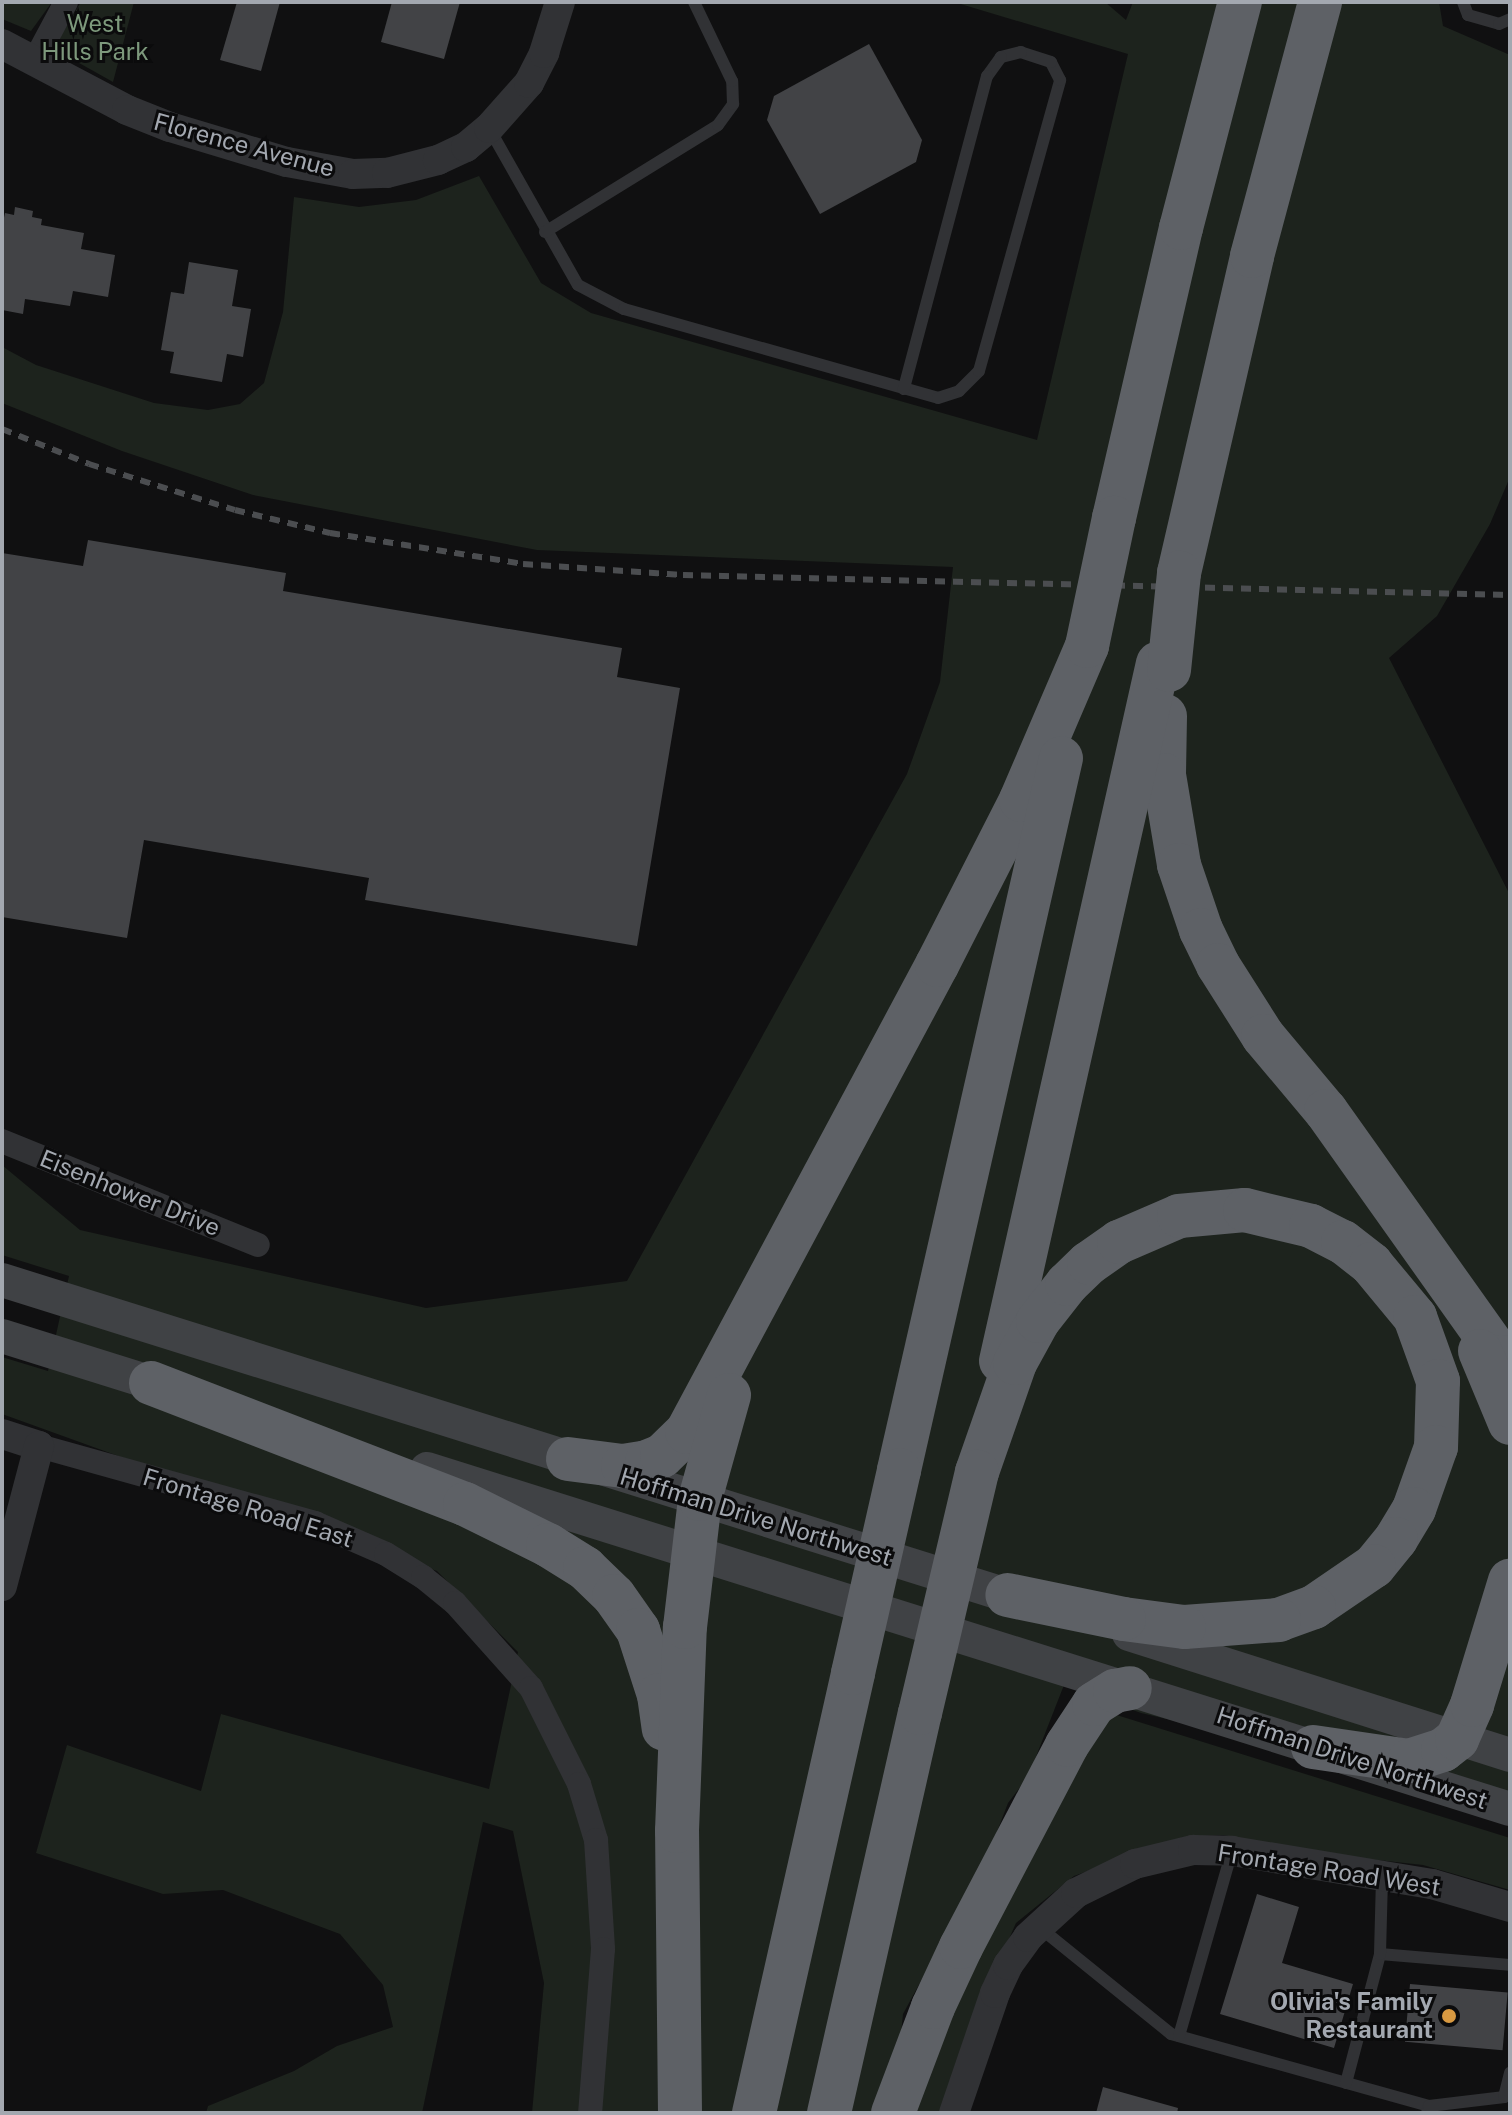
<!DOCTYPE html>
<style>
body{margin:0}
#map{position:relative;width:1512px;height:2115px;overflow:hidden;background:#101011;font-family:"Public Sans",sans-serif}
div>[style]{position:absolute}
.green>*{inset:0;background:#1d231d}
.building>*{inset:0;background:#424346;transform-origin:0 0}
.service>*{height:12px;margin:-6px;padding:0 6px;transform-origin:6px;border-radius:6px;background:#313235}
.minor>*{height:24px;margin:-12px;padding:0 12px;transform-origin:12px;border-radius:12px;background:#313235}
.tertiary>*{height:30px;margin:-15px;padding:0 15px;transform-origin:15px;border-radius:15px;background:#313235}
.secondary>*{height:34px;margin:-17px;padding:0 17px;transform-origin:17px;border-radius:17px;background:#404245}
.motorway>*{height:44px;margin:-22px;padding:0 22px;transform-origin:22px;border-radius:22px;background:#5e6166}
.rail>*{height:6px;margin-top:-3px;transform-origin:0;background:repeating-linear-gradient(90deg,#4b4d50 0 10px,transparent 0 18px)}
.motorway-bridge>*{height:44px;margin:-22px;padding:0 22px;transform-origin:22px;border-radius:22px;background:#5e6166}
.dots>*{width:22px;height:22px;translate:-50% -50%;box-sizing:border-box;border:4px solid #0b0b0c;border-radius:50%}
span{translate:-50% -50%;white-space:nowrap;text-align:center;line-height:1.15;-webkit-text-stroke:6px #0b0b0c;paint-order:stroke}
.park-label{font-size:24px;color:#7d997c}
.street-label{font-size:24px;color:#a3a8b0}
.poi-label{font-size:24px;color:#a3a8b0;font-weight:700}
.right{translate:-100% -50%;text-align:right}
.frame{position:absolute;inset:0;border:4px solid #a3a8b0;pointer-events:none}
</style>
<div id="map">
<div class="green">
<i style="clip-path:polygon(2px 2px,52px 2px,31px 31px,2px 19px)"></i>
<i style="clip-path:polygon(81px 2px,134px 2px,113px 82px,63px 54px,58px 40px)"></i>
<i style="clip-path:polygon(954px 2px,1105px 2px,1126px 20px,1133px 2px,1439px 2px,1443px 26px,1510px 55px,1510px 477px,1490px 524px,1437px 616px,1389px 658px,1510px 895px,1510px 1822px,1248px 1738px,1141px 1713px,1064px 1685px,1028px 1777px,1008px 1803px,985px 1863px,903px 2014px,893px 2113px,532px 2113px,544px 1983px,513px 1831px,483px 1822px,422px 2113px,206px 2113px,208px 2106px,294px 2071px,337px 2046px,393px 2027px,383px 1985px,340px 1934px,223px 1890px,163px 1894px,36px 1853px,67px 1745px,201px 1791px,221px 1714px,489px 1789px,518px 1652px,437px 1571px,2px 1414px,2px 1357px,48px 1371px,69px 1276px,2px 1255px,2px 1165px,80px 1230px,426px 1308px,627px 1281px,907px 774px,940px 682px,953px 567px,537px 550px,253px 495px,122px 451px,2px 403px,2px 347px,36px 365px,154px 403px,208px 410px,240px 404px,264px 383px,283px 312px,294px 197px,359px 207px,416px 200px,479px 176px,541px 283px,591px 313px,1037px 440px,1128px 54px)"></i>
<i style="clip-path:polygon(1107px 1712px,1510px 1838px,1510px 1890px,1423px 1865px,1332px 1855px,1223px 1835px,1184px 1837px,1074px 1876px,1016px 1923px,977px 2012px,942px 2113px,915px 2113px,946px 2002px)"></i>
</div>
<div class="building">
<i style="clip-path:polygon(237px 2px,280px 2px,261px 71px,220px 60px)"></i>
<i style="clip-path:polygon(392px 2px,460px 2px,444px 59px,381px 42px)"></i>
<i style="clip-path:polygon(869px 44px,922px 140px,916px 162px,820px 214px,767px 120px,774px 96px)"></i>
<i style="clip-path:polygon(15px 207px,33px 211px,32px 217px,42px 219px,41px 225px,84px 233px,81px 249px,115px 255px,108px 297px,73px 291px,70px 306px,25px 299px,23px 314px,2px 310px,2px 227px,5px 213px,14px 215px)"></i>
<i style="clip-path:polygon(189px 262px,238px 270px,232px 306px,251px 309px,243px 357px,227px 354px,222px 382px,170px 373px,174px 352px,161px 350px,171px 292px,184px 294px)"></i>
<i style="clip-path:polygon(88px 540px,286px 573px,283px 591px,622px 648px,617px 677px,680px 688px,637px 946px,365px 900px,369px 878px,144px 840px,127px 938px,2px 917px,2px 553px,83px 566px)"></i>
<i style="clip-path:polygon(1257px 1894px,1299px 1907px,1282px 1963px,1353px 1984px,1334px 2048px,1220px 2014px)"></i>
<i style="left:1410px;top:1984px;width:98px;height:58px;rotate:5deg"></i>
<i style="clip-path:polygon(1103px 2087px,1178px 2108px,1177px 2113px,1096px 2113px)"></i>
</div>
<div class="service">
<i style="left:1463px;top:2px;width:14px;rotate:69deg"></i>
<i style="left:1468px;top:15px;width:32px;rotate:16deg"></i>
<i style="left:1499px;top:24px;width:12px;rotate:-24deg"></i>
<i style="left:489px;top:128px;width:180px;rotate:60.5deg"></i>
<i style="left:578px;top:285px;width:52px;rotate:27.6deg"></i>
<i style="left:624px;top:309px;width:326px;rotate:15.8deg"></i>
<i style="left:938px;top:398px;width:22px;rotate:-18deg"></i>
<i style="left:959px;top:391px;width:28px;rotate:-45deg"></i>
<i style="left:979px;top:371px;width:302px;rotate:-74.4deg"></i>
<i style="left:1060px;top:80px;width:20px;rotate:-117deg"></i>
<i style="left:1051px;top:62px;width:32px;rotate:-162deg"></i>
<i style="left:1021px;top:52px;width:21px;rotate:166deg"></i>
<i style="left:1001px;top:57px;width:24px;rotate:126deg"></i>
<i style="left:987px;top:76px;width:324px;rotate:104.9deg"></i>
<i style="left:545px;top:232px;width:203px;rotate:-31.7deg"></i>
<i style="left:718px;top:125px;width:26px;rotate:-54deg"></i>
<i style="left:733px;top:104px;width:23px;rotate:-92deg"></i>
<i style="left:732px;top:81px;width:88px;rotate:-115.7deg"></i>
<i style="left:1039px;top:1927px;width:170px;rotate:39deg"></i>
<i style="left:1171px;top:2034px;width:268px;rotate:15.6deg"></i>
<i style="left:1429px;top:2106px;width:7px;rotate:106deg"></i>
<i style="left:1380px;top:1954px;width:130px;rotate:4.8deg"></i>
<i style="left:1179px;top:2036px;width:192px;rotate:-74deg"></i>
<i style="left:1346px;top:2083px;width:133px;rotate:-75.2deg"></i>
<i style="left:1380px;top:1954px;width:79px;rotate:-88.5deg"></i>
<i style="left:1429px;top:2106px;width:76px;rotate:-6.8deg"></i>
<i style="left:1504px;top:2097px;width:25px;rotate:-76deg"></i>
</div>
<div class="minor">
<i style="left:34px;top:62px;width:68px;rotate:-61.9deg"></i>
<i style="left:2px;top:1141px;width:276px;rotate:22.1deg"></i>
<i style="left:39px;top:1446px;width:287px;rotate:15.6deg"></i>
<i style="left:315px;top:1523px;width:77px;rotate:23.6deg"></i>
<i style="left:386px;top:1554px;width:44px;rotate:31.9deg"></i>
<i style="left:423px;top:1577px;width:41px;rotate:39.1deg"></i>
<i style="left:455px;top:1603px;width:114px;rotate:48.2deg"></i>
<i style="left:531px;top:1688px;width:107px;rotate:63.4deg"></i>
<i style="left:579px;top:1784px;width:59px;rotate:73.1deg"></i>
<i style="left:596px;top:1840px;width:109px;rotate:86.3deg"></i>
<i style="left:603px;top:1949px;width:165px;rotate:94.5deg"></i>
</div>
<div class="tertiary">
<i style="left:2px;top:44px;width:141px;rotate:27.8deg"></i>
<i style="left:127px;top:110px;width:46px;rotate:21.6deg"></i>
<i style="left:170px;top:127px;width:122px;rotate:16.7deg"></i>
<i style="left:287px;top:162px;width:67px;rotate:10.3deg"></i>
<i style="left:353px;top:174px;width:34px;rotate:-2deg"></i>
<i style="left:387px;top:173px;width:53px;rotate:-14.3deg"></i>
<i style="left:438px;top:160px;width:31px;rotate:-25deg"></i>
<i style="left:466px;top:147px;width:30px;rotate:-40deg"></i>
<i style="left:489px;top:128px;width:60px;rotate:-48.4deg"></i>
<i style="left:529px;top:83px;width:34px;rotate:-63deg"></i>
<i style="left:544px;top:53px;width:53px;rotate:-72.6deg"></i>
<i style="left:2px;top:1434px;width:39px;rotate:18deg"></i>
<i style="left:39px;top:1446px;width:145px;rotate:104.8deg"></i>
<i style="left:954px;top:2113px;width:127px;rotate:-71.1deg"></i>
<i style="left:995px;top:1993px;width:31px;rotate:-65deg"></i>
<i style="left:1008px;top:1965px;width:34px;rotate:-54deg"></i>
<i style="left:1028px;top:1937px;width:65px;rotate:-42.5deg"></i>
<i style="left:1076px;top:1893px;width:66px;rotate:-26.2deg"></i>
<i style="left:1135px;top:1864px;width:60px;rotate:-13.6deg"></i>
<i style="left:1193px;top:1850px;width:39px;rotate:1deg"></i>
<i style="left:1232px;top:1851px;width:203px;rotate:9.4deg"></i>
<i style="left:1432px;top:1884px;width:81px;rotate:16.4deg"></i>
</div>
<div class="secondary">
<i style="left:2px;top:1280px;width:1076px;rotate:17.41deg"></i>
<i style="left:2px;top:1336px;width:180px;rotate:17.4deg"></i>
<i style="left:427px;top:1469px;width:1135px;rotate:17.43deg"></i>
<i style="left:1129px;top:1634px;width:400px;rotate:17.6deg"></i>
</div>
<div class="motorway">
<i style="left:1114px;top:518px;width:298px;rotate:-77deg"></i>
<i style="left:1181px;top:228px;width:234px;rotate:-75.4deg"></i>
<i style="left:1179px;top:573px;width:325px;rotate:-77deg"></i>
<i style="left:1252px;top:256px;width:263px;rotate:-75deg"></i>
<i style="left:1165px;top:716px;width:59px;rotate:91deg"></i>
<i style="left:1164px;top:775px;width:91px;rotate:80.5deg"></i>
<i style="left:1179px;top:865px;width:69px;rotate:71.3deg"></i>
<i style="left:1201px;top:930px;width:39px;rotate:64deg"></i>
<i style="left:1218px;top:965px;width:84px;rotate:57.6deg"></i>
<i style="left:1263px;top:1036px;width:98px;rotate:50deg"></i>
<i style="left:1326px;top:1111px;width:302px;rotate:54.6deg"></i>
<i style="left:1501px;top:1357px;width:20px;rotate:63deg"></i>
<i style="left:1480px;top:1351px;width:78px;rotate:67.4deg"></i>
<i style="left:1001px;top:1361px;width:715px;rotate:-77.32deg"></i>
<i style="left:151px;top:1383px;width:337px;rotate:21.1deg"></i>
<i style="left:465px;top:1504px;width:93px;rotate:26.3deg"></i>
<i style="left:548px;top:1545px;width:44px;rotate:31.9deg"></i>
<i style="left:585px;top:1568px;width:40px;rotate:44deg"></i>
<i style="left:614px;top:1596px;width:42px;rotate:54.8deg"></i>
<i style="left:638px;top:1630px;width:68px;rotate:72.1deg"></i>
<i style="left:659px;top:1695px;width:34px;rotate:82deg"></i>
<i style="left:568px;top:1459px;width:55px;rotate:7.3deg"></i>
<i style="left:623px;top:1466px;width:24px;rotate:-9deg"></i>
<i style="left:647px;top:1462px;width:16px;rotate:-22deg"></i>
<i style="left:662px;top:1456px;width:35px;rotate:-44deg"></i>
<i style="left:687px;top:1432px;width:530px;rotate:-61.84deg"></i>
<i style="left:937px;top:965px;width:185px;rotate:-63deg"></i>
<i style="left:1021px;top:800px;width:168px;rotate:-66.8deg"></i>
<i style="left:899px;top:1470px;width:730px;rotate:-77.18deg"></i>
<i style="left:977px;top:1472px;width:115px;rotate:-70.8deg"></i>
<i style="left:1015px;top:1363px;width:48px;rotate:-61.3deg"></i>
<i style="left:1038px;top:1321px;width:47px;rotate:-51.9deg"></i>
<i style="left:1067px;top:1284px;width:30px;rotate:-44deg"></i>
<i style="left:1089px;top:1263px;width:37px;rotate:-35deg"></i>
<i style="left:1119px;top:1242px;width:65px;rotate:-23.4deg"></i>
<i style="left:1179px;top:1216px;width:66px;rotate:-5.2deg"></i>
<i style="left:1245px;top:1210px;width:68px;rotate:13.6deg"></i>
<i style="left:1311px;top:1226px;width:36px;rotate:27deg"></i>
<i style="left:1343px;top:1242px;width:36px;rotate:38deg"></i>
<i style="left:1371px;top:1264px;width:69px;rotate:50.3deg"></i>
<i style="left:1415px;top:1317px;width:68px;rotate:70.2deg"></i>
<i style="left:1438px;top:1381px;width:66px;rotate:91.7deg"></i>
<i style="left:1436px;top:1447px;width:66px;rotate:109.5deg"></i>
<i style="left:1414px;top:1509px;width:35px;rotate:121deg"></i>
<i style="left:1396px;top:1539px;width:35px;rotate:129deg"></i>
<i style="left:1374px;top:1566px;width:73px;rotate:145.7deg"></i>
<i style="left:1314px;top:1607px;width:37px;rotate:160deg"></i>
<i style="left:1279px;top:1620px;width:95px;rotate:175.8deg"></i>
<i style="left:1184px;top:1627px;width:61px;rotate:-172.4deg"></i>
<i style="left:1124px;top:1619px;width:119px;rotate:-168.4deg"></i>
<i style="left:1313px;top:1747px;width:97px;rotate:8.3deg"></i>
<i style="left:1409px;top:1761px;width:36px;rotate:-18deg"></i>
<i style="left:1443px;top:1750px;width:18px;rotate:-38deg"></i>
<i style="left:1457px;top:1739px;width:37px;rotate:-66deg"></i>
<i style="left:1472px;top:1705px;width:130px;rotate:-73deg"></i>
<i style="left:680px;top:2113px;width:282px;rotate:-90.6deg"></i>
<i style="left:677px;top:1831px;width:204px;rotate:-87.8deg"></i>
<i style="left:685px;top:1627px;width:129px;rotate:-83.3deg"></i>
<i style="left:700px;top:1499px;width:108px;rotate:-74.4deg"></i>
<i style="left:754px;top:2113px;width:451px;rotate:-77.3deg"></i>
<i style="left:829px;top:2113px;width:410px;rotate:-77.2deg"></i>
<i style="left:893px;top:2113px;width:113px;rotate:-69.3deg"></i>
<i style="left:933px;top:2007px;width:66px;rotate:-65deg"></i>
<i style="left:961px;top:1947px;width:228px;rotate:-62.3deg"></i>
<i style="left:1067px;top:1745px;width:49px;rotate:-56.6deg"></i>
<i style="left:1094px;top:1704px;width:25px;rotate:-32deg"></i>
<i style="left:1115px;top:1691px;width:15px;rotate:-11deg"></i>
</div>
<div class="rail">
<i style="left:2px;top:429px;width:94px;rotate:21.9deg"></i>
<i style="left:89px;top:464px;width:153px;rotate:17.5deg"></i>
<i style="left:235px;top:510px;width:98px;rotate:13.6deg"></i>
<i style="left:330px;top:533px;width:195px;rotate:9.1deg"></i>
<i style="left:523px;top:564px;width:160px;rotate:3.9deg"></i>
<i style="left:683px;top:575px;width:827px;rotate:1.39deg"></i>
</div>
<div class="motorway-bridge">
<i style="left:1087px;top:646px;width:131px;rotate:-78.1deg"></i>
<i style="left:1169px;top:670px;width:98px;rotate:-84.1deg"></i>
<i style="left:853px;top:1673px;width:208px;rotate:-77.2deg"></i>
<i style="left:920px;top:1713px;width:248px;rotate:-76.7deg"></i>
</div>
<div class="dots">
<i style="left:1449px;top:2016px;background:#d89941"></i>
</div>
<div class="park-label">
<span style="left:95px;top:38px">West<br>Hills Park</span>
</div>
<div class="street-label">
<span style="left:244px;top:145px;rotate:15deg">Florence Avenue</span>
<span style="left:130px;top:1193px;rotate:22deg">Eisenhower Drive</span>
<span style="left:248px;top:1508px;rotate:17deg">Frontage Road East</span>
<span style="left:756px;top:1517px;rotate:17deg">Hoffman Drive Northwest</span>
<span style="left:1352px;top:1758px;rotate:18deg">Hoffman Drive Northwest</span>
<span style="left:1329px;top:1870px;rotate:9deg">Frontage Road West</span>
</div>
<div class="poi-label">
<span class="right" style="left:1433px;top:2016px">Olivia's Family<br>Restaurant</span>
</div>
<div class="frame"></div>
</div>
